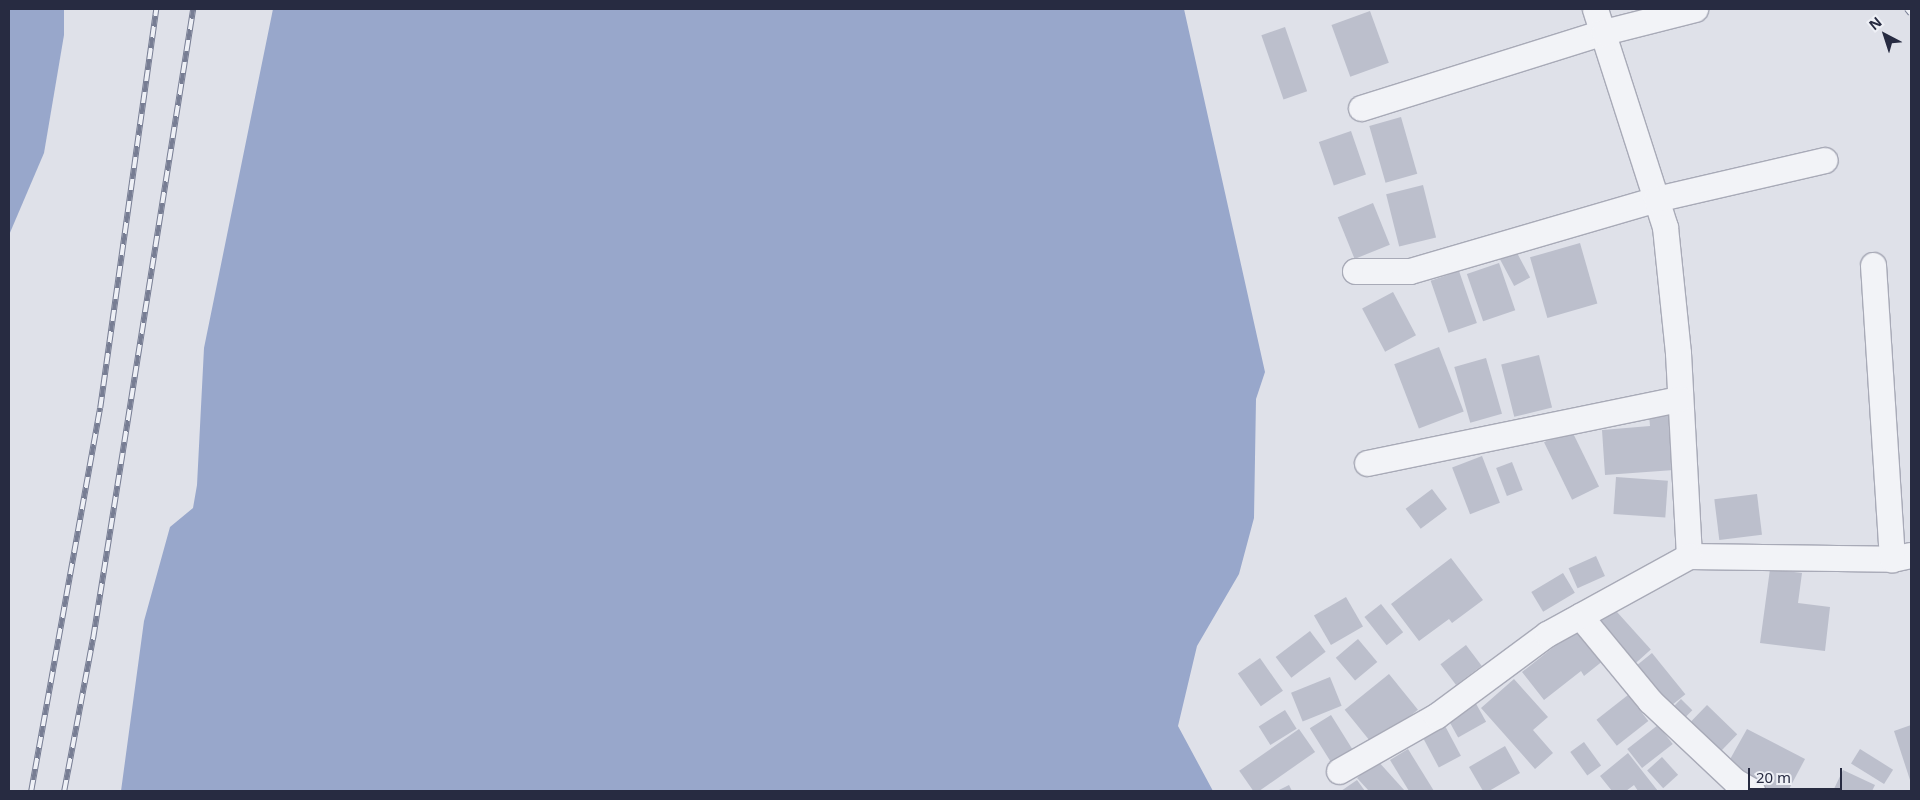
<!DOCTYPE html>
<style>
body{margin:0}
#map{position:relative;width:1920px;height:800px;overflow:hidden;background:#dfe1e9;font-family:"Noto Sans",sans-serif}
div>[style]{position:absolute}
.water>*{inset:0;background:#98a7cb}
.building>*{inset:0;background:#bcbfcc;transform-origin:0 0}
.roads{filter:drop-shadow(1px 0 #a8aab7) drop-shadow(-1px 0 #a8aab7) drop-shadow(0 1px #a8aab7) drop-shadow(0 -1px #a8aab7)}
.minor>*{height:25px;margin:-12.5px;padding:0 12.5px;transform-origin:12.5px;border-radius:12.5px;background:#f2f3f7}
.rail>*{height:5.5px;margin-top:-2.75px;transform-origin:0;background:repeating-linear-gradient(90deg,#eef0f6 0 11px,#777d93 0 22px);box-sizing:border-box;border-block:1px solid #777d93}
span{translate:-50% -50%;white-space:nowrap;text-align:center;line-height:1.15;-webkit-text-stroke:4px #eef0f6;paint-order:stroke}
.frame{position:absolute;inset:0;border:10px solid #272b41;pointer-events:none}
.north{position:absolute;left:1860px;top:10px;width:50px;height:50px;-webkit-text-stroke:4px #eef0f6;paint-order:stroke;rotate:320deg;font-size:14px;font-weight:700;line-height:20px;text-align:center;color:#272b41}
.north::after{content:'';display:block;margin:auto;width:18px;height:22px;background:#272b41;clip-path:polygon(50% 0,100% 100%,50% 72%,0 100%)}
.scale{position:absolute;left:1748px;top:768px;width:94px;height:22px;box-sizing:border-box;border:2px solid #272b41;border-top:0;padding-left:6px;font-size:15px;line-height:18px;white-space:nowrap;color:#272b41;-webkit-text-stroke:4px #eef0f6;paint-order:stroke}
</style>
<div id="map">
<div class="water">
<i style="clip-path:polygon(9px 9px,64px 9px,64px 35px,44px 153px,9px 235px)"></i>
<i style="clip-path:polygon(273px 9px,1184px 9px,1265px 372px,1256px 399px,1254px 518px,1239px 574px,1197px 646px,1178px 726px,1213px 791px,121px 791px,144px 621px,170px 527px,193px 508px,197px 485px,204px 348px)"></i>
</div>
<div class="building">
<i style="left:1370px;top:11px;width:55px;height:41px;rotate:70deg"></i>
<i style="left:1285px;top:27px;width:68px;height:25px;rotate:71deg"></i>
<i style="left:1401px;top:117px;width:59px;height:33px;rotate:74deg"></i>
<i style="left:1351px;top:131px;width:46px;height:34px;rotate:71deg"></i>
<i style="left:1423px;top:185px;width:54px;height:38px;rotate:76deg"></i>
<i style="left:1373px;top:203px;width:45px;height:38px;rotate:68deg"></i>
<i style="left:1580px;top:243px;width:63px;height:52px;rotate:74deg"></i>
<i style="left:1516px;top:251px;width:30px;height:18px;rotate:62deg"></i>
<i style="left:1499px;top:263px;width:50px;height:34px;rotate:71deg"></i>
<i style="left:1459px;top:271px;width:55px;height:30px;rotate:71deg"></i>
<i style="left:1393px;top:292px;width:49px;height:35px;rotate:62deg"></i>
<i style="left:1439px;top:347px;width:69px;height:48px;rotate:69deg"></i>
<i style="left:1539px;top:355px;width:54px;height:39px;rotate:76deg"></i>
<i style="left:1486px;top:358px;width:58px;height:33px;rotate:74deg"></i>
<i style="clip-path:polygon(1670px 413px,1674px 470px,1605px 475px,1602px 430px,1650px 426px,1649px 414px)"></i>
<i style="left:1571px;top:429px;width:64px;height:30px;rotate:64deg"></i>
<i style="left:1482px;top:456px;width:50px;height:32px;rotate:69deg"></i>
<i style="left:1512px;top:462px;width:30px;height:17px;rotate:69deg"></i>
<i style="left:1616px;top:477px;width:52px;height:37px;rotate:4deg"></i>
<i style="left:1432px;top:489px;width:25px;height:33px;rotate:53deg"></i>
<i style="left:1757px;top:494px;width:41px;height:43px;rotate:83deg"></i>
<i style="left:1596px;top:556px;width:22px;height:30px;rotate:66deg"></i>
<i style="clip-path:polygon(1451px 558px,1483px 600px,1452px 623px,1449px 619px,1419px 641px,1391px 604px)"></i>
<i style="clip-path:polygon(1770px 569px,1802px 573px,1798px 603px,1830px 607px,1825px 651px,1760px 643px)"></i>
<i style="left:1563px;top:573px;width:23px;height:37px;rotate:59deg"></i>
<i style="left:1346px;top:597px;width:34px;height:37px;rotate:60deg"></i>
<i style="left:1608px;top:602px;width:64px;height:28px;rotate:48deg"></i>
<i style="left:1381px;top:604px;width:36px;height:21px;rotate:52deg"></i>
<i style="clip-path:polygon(1584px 623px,1609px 656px,1584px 676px,1581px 671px,1544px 700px,1522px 672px)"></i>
<i style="left:1310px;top:631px;width:26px;height:43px;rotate:53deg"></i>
<i style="left:1358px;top:639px;width:30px;height:29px;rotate:50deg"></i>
<i style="left:1466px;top:645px;width:26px;height:32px;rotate:53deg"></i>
<i style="left:1652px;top:653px;width:53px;height:27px;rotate:51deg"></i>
<i style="left:1260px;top:658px;width:40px;height:27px;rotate:55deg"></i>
<i style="left:1389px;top:674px;width:46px;height:57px;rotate:51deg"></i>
<i style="left:1330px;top:677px;width:31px;height:42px;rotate:68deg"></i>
<i style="clip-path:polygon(1514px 679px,1548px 717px,1533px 730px,1553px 753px,1535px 769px,1481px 708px)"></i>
<i style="left:1628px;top:695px;width:33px;height:40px;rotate:52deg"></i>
<i style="left:1681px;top:699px;width:16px;height:20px;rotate:45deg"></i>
<i style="left:1474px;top:700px;width:25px;height:32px;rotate:61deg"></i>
<i style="left:1707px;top:705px;width:42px;height:32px;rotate:44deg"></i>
<i style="left:1285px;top:710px;width:22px;height:31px;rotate:58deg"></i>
<i style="left:1331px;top:715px;width:41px;height:25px;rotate:58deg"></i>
<i style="left:1444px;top:724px;width:36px;height:25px;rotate:62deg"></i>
<i style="left:1658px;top:725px;width:24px;height:39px;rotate:52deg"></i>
<i style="clip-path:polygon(1911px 725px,1911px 783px,1894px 731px)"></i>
<i style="left:1299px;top:729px;width:28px;height:73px;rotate:55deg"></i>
<i style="clip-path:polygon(1747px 729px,1805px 759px,1788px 791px,1764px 791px,1724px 770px)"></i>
<i style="left:1584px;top:742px;width:29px;height:17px;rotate:54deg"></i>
<i style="clip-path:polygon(1505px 746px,1520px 773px,1489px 791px,1483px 791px,1469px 767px)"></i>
<i style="clip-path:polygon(1408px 749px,1434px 791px,1409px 791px,1390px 760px)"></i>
<i style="left:1860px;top:749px;width:39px;height:17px;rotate:32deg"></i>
<i style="clip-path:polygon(1628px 753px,1658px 791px,1638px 791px,1634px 785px,1626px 791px,1612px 791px,1600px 776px)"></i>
<i style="left:1662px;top:757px;width:24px;height:20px;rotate:48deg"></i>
<i style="clip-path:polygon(1377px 760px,1405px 791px,1369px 791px,1357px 778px)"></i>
<i style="clip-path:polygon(1843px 770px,1875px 785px,1872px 791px,1833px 791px)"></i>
<i style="clip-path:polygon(1357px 780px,1365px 791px,1341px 791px)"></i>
<i style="clip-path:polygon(1289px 785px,1292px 791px,1277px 791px)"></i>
</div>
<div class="roads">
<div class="minor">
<i style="left:1595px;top:9px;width:229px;rotate:72.2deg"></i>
<i style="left:1665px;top:227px;width:127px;rotate:84.1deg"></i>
<i style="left:1678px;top:353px;width:203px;rotate:86.9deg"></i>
<i style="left:1689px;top:556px;width:203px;rotate:0.8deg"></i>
<i style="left:1892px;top:559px;width:19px;rotate:-12deg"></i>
<i style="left:1361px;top:108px;width:255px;rotate:-17.4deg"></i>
<i style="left:1604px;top:32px;width:94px;rotate:-14.2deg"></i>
<i style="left:1873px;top:265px;width:295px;rotate:86.3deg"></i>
<i style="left:1355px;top:271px;width:55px"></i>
<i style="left:1410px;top:271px;width:256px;rotate:-16.3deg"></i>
<i style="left:1656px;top:199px;width:173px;rotate:-13deg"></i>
<i style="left:1367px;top:463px;width:319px;rotate:-11.6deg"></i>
<i style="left:1580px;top:616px;width:110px;rotate:50.5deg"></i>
<i style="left:1650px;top:701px;width:117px;rotate:43.3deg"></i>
<i style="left:1735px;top:781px;width:20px;rotate:30deg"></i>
<i style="left:1339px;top:771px;width:112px;rotate:-29.6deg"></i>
<i style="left:1436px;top:716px;width:138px;rotate:-36.5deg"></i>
<i style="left:1547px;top:634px;width:162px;rotate:-28.8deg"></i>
</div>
</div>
<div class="rail">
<i style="left:1907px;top:9px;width:6px;rotate:51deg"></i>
<i style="left:31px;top:791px;width:389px;rotate:-79.8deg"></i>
<i style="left:100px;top:408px;width:403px;rotate:-82deg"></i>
<i style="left:64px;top:791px;width:156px;rotate:-79.3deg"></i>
<i style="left:93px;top:638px;width:637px;rotate:-80.97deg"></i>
</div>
<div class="frame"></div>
<div class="north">N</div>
<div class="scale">20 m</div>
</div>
